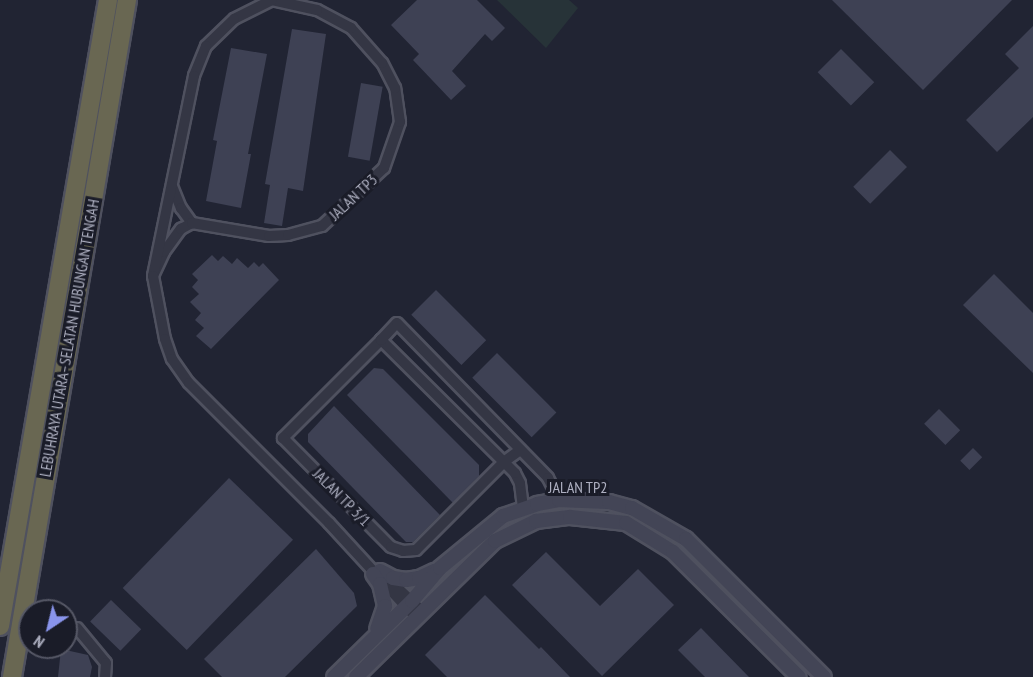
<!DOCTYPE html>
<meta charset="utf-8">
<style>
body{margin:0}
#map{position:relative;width:1033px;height:677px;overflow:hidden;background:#212433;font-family:"PT Sans Narrow",sans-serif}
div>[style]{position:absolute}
.green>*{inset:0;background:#273338}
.building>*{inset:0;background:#3e4154;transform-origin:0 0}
.roads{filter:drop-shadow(2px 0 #4f515f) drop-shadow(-2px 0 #4f515f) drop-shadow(0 2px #4f515f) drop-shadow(0 -2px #4f515f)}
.street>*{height:10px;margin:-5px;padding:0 5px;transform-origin:5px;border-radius:5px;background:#343644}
.secondary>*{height:14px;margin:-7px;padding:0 7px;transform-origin:7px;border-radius:7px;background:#434556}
.highway>*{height:18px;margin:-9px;padding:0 9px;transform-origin:9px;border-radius:9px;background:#696752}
span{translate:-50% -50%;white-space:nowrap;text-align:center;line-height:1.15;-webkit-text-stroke:6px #1a1c28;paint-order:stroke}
.street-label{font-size:16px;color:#aeb0c1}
.north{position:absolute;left:18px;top:599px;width:60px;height:60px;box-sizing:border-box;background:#1a1c28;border:2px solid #555765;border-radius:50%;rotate:215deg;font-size:16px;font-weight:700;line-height:24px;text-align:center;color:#aeb0c1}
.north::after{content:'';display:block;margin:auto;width:21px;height:27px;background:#8994eb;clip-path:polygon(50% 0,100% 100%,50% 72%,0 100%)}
</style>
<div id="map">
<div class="green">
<i style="clip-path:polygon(497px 0,569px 0,578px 8px,546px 48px)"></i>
</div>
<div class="building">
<i style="clip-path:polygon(417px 0,477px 0,505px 28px,492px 41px,485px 34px,452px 71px,466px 86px,451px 100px,413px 60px,419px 54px,391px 25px)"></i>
<i style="clip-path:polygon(832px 0,1012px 0,923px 90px)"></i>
<i style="clip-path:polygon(1033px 26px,1033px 117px,997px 152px,966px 120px,1019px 68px,1005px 54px)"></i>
<i style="clip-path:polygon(292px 29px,326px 34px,303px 191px,288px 188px,282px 226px,264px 223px,270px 185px,265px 184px)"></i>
<i style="clip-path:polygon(231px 48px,267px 54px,248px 154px,251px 154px,241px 208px,206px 201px,217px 141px,213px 140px)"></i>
<i style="left:841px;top:49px;width:47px;height:33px;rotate:45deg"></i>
<i style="left:361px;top:83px;width:22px;height:75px;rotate:10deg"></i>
<i style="left:890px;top:150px;width:24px;height:52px;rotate:45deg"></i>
<i style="clip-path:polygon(212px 255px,218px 261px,223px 256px,232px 264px,237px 258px,248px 268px,254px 262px,259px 267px,263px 263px,279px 280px,211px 349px,196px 336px,204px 328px,195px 320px,201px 313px,190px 302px,199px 294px,192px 287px,198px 280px,192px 274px)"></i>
<i style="clip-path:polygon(994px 274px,1033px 313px,1033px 373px,963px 305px)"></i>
<i style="left:436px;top:290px;width:71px;height:35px;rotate:45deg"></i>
<i style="left:497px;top:353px;width:84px;height:35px;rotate:45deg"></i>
<i style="clip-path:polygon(374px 368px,383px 369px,479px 465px,479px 476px,453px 503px,347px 395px)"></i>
<i style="clip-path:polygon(334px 406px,440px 515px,413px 542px,406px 542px,308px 442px,308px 434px)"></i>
<i style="left:939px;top:409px;width:30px;height:21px;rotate:45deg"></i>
<i style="left:973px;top:448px;width:13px;height:18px;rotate:45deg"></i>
<i style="left:229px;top:478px;width:89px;height:153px;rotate:44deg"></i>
<i style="clip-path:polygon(316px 549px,354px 593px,357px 606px,285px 677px,222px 677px,204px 659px)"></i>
<i style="clip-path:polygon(546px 552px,600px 606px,638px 569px,674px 605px,602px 676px,512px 585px)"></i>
<i style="clip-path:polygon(485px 595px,539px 649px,541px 647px,570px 677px,447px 677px,425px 655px)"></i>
<i style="left:111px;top:600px;width:42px;height:30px;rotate:44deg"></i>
<i style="clip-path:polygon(701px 628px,749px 677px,705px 677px,678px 650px)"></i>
<i style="clip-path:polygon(61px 649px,88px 655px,92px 667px,90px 677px,58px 677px)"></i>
</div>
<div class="roads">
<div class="street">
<i style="left:172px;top:186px;width:24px;rotate:68deg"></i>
<i style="left:181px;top:208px;width:19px;rotate:54deg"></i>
<i style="left:153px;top:276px;width:26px;rotate:-65deg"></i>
<i style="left:164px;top:252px;width:29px;rotate:-54deg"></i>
<i style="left:181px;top:229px;width:13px;rotate:-29deg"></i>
<i style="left:192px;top:223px;width:78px;rotate:9.6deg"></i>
<i style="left:269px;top:236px;width:19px;rotate:-3deg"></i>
<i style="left:288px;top:235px;width:35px;rotate:-15deg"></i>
<i style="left:322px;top:226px;width:85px;rotate:-43.1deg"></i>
<i style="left:384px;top:168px;width:49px;rotate:-70.8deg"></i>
<i style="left:400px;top:122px;width:34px;rotate:-98deg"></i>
<i style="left:395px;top:88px;width:28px;rotate:-117deg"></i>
<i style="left:382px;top:63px;width:47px;rotate:-131.5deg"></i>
<i style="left:351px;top:28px;width:38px;rotate:-152deg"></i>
<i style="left:317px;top:10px;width:46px;rotate:-167.5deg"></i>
<i style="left:272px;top:0;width:42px;rotate:153.4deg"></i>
<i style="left:234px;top:19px;width:39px;rotate:136deg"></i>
<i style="left:206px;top:46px;width:32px;rotate:112deg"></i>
<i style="left:194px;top:76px;width:204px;rotate:101.6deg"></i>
<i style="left:153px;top:276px;width:64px;rotate:79.2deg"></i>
<i style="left:165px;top:339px;width:21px;rotate:71deg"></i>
<i style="left:172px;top:359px;width:29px;rotate:55deg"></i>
<i style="left:189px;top:383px;width:198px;rotate:45deg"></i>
<i style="left:329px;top:523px;width:120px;rotate:47.4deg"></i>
<i style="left:381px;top:340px;width:139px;rotate:135deg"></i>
<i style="left:283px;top:438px;width:153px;rotate:45.3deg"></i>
<i style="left:391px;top:547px;width:13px;rotate:18deg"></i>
<i style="left:403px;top:551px;width:13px;rotate:-4deg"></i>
<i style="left:416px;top:550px;width:126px;rotate:-45deg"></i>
<i style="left:505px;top:461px;width:19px;rotate:-36deg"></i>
<i style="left:523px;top:508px;width:25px;rotate:-97deg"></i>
<i style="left:520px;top:483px;width:11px;rotate:-117deg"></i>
<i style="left:515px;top:473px;width:189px;rotate:-135.2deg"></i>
<i style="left:381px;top:340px;width:23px;rotate:-47deg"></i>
<i style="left:397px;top:323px;width:216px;rotate:45.7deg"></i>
<i style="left:548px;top:478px;width:25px;rotate:63deg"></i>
<i style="left:385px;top:576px;width:52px;rotate:43.5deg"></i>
<i style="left:77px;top:628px;width:45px;rotate:50.4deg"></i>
<i style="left:106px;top:663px;width:14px;rotate:94deg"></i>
</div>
<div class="secondary">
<i style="left:380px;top:571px;width:15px;rotate:28deg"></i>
<i style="left:393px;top:578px;width:13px;rotate:9deg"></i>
<i style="left:406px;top:580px;width:13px;rotate:-9deg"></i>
<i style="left:419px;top:578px;width:17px;rotate:-25deg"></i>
<i style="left:373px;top:574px;width:12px;rotate:55deg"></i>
<i style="left:380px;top:584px;width:23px;rotate:77deg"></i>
<i style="left:385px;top:606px;width:24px;rotate:109deg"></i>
<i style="left:334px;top:677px;width:109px;rotate:-44.3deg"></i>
<i style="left:412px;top:601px;width:43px;rotate:-49.7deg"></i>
<i style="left:440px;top:568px;width:82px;rotate:-39.5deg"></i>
<i style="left:503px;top:516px;width:36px;rotate:-19deg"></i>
<i style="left:537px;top:504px;width:22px;rotate:-10deg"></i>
<i style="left:559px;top:500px;width:50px;rotate:2.3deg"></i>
<i style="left:609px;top:502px;width:24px;rotate:15deg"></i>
<i style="left:632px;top:508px;width:62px;rotate:29.9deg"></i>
<i style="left:686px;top:539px;width:195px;rotate:45deg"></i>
<i style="left:356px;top:677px;width:194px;rotate:-44.4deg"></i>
<i style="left:495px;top:541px;width:46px;rotate:-26deg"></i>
<i style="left:536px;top:521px;width:34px;rotate:-7deg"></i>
<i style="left:570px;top:517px;width:56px;rotate:6.1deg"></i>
<i style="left:626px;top:523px;width:55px;rotate:31.7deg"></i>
<i style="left:673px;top:552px;width:177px;rotate:44.8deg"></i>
</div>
<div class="highway">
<i style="left:0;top:626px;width:635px;rotate:-80.21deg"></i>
<i style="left:12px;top:677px;width:687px;rotate:-80.36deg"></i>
</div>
</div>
<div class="street-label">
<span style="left:353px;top:197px;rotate:-43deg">JALAN TP3</span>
<span style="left:69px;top:338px;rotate:-80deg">LEBUHRAYA UTARA–SELATAN HUBUNGAN TENGAH</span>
<span style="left:578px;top:487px">JALAN TP2</span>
<span style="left:342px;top:497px;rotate:45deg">JALAN TP 3/1</span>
</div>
<div class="north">N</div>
</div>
